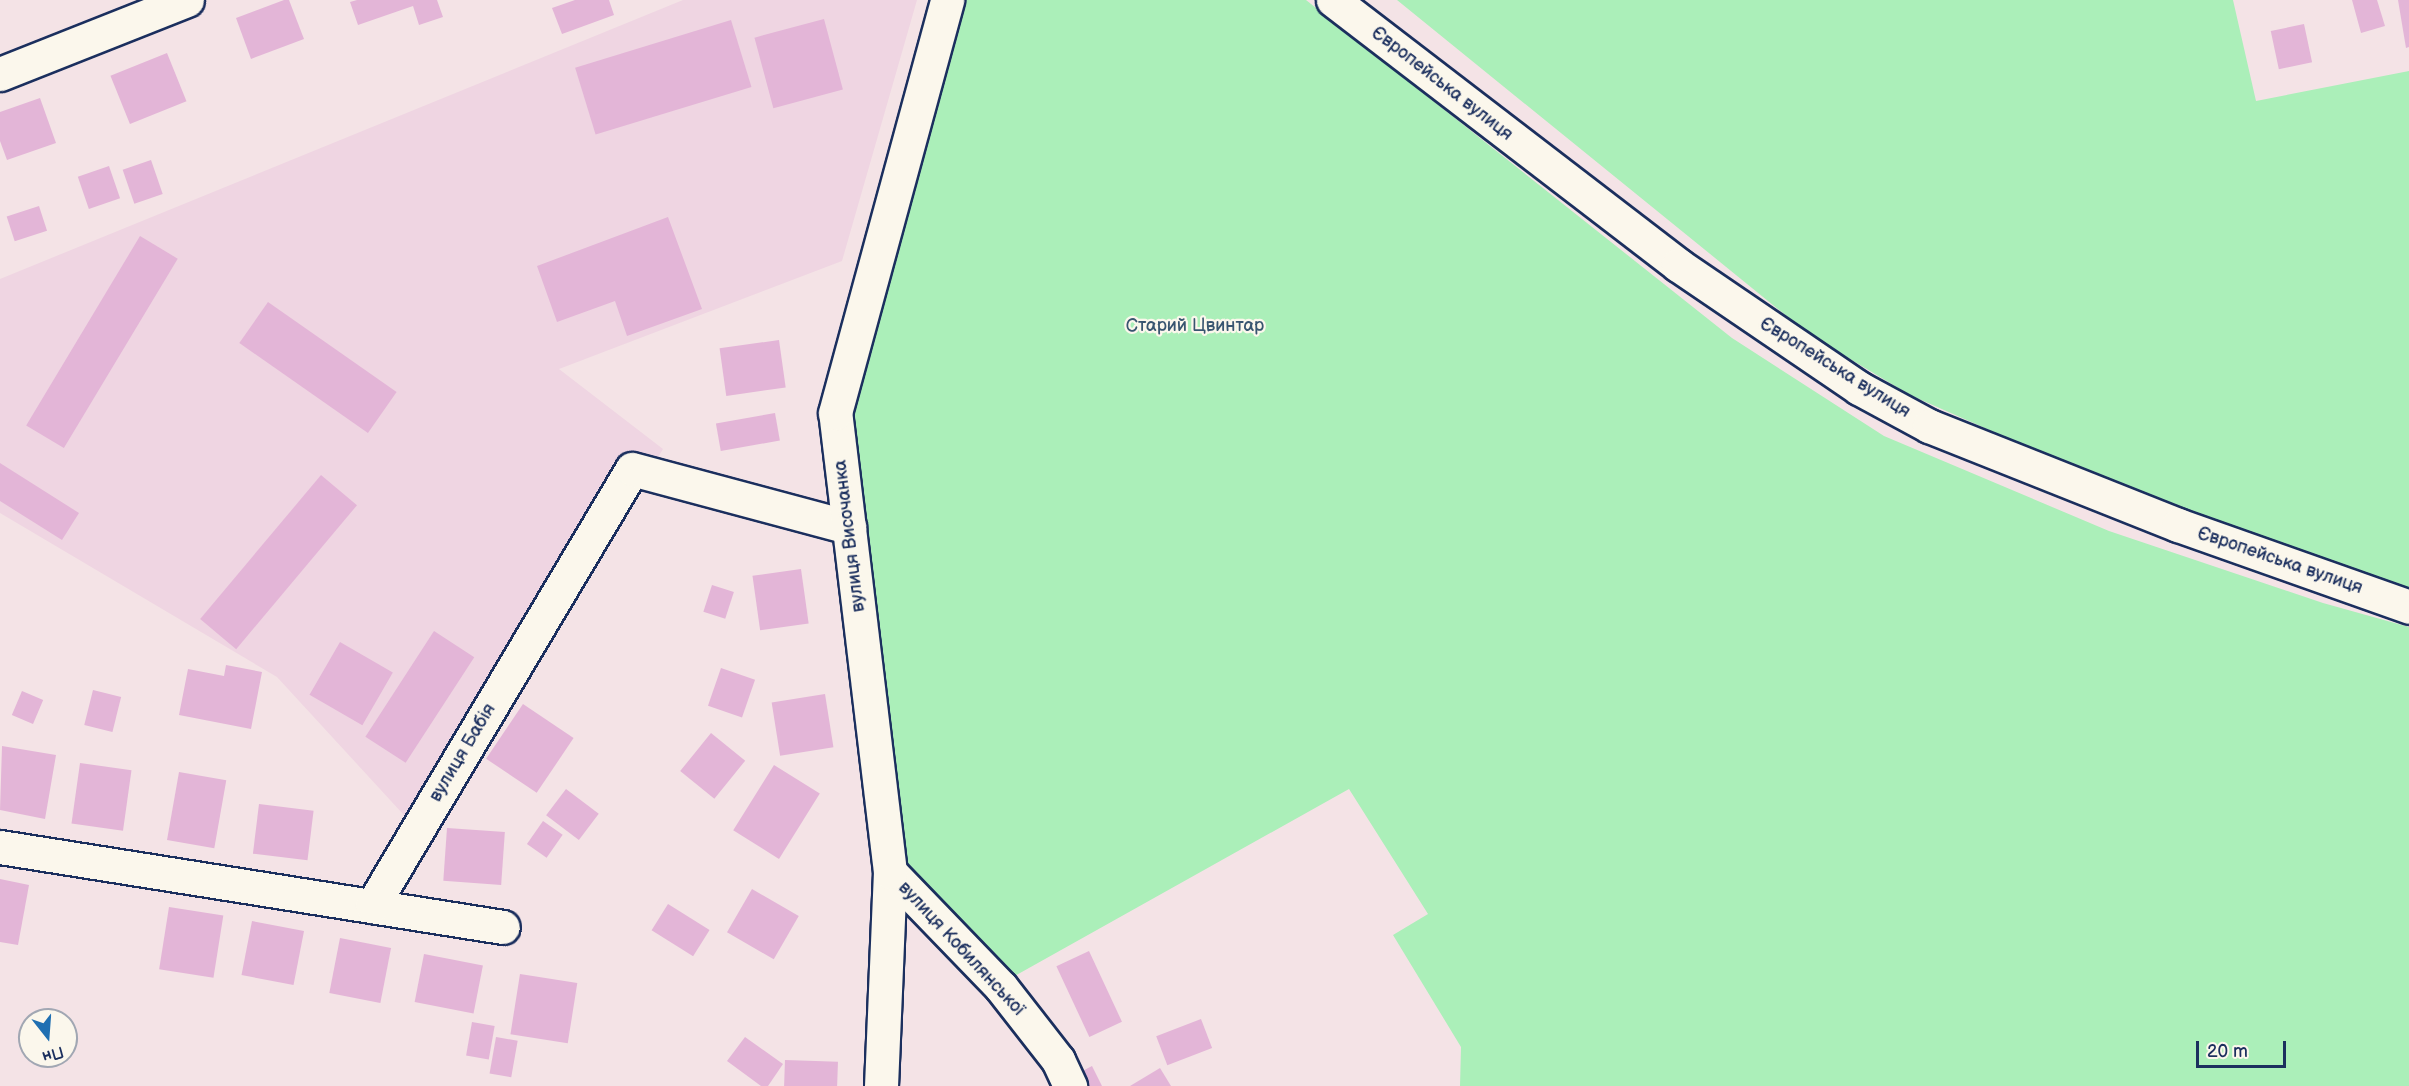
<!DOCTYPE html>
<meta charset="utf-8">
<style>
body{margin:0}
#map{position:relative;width:2409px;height:1086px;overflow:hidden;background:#f4e3e6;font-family:"Balsamiq Sans",sans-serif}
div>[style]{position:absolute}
.built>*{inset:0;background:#efd5e2}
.green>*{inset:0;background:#abefb9}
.building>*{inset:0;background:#e3b5d7;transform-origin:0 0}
.roads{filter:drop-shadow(2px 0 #1b2f5e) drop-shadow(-2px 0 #1b2f5e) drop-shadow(0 2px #1b2f5e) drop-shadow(0 -2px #1b2f5e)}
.street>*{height:33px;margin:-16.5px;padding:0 16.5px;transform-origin:16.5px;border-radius:16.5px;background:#fbf7ec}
.secondary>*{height:33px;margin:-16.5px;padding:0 16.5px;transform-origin:16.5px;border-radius:16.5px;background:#fbf7ec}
span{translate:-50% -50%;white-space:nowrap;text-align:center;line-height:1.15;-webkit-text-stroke:4.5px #fbf7ec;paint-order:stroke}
.street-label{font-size:18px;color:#1b2f5e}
.park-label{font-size:18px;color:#385570}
.north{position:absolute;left:18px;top:1008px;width:60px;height:60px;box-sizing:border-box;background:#fbf7ec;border:2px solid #a1a7b3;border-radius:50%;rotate:163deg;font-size:16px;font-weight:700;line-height:24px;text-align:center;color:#1b2f5e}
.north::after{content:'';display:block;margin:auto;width:21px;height:27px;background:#1f6fb2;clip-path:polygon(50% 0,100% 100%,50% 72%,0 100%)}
.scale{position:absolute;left:2196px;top:1041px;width:90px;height:27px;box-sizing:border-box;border:3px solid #1b2f5e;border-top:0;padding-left:8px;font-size:18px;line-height:21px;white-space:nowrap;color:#1b2f5e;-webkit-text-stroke:4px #fbf7ec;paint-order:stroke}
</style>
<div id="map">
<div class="built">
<i style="clip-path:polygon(683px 0,917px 0,842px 261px,559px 369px,663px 449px,425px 838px,277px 677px,0 513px,0 279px)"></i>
</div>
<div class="green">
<i style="clip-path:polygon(950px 0,1306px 0,1732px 338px,1884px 436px,2109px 531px,2323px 603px,2409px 627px,2409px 1086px,1460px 1086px,1461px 1047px,1393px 935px,1428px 914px,1349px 789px,1011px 978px,890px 872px,835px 413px)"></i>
<i style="clip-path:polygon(1397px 0,2233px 0,2256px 101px,2409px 71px,2409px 588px,2098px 478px,1910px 395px,1810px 335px)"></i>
</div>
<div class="building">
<i style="clip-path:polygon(284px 0,289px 0,304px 39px,251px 59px,236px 18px)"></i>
<i style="clip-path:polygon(357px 0,437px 0,443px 17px,419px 25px,413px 6px,358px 25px,350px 2px)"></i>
<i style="clip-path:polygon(575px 0,609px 0,614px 15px,562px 34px,552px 8px)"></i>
<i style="clip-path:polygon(2352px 0,2377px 0,2385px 26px,2361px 33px)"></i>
<i style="clip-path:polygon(2398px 0,2409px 0,2409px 47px,2406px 48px)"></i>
<i style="left:824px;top:19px;width:73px;height:72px;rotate:75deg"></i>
<i style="left:731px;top:20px;width:70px;height:163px;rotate:73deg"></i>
<i style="left:2304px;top:24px;width:39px;height:34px;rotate:78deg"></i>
<i style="left:167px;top:53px;width:52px;height:61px;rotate:68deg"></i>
<i style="clip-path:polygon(40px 98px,56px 143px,7px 160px,0 141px,0 112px)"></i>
<i style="left:151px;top:160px;width:36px;height:30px;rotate:71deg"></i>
<i style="left:109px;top:166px;width:34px;height:33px;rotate:71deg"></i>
<i style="left:39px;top:206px;width:26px;height:34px;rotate:72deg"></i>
<i style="clip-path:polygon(668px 217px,702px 309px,627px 336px,615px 301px,557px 322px,537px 266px)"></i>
<i style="left:140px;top:236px;width:44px;height:221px;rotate:31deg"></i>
<i style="left:268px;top:302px;width:157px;height:50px;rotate:35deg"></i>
<i style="left:779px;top:340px;width:48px;height:60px;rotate:82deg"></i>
<i style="left:775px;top:413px;width:28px;height:60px;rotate:80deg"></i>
<i style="clip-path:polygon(0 463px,79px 513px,62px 540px,0 501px)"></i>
<i style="left:321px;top:475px;width:47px;height:188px;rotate:40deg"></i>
<i style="left:801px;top:569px;width:55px;height:49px;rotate:82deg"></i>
<i style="left:712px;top:585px;width:23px;height:28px;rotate:18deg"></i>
<i style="left:434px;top:631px;width:48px;height:126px;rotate:33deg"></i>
<i style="left:340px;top:642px;width:61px;height:61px;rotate:30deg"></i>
<i style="clip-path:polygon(226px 665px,262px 672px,251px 729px,179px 715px,188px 669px,224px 676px)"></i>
<i style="left:721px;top:668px;width:36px;height:40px;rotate:19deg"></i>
<i style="left:93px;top:690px;width:29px;height:36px;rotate:14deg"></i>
<i style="left:22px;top:691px;width:23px;height:26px;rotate:23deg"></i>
<i style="left:825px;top:694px;width:54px;height:54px;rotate:81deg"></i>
<i style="left:523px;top:704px;width:61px;height:66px;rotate:34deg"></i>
<i style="left:711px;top:733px;width:44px;height:49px;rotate:39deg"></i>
<i style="clip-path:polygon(2px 746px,56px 755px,45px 819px,0 810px)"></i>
<i style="left:80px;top:763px;width:52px;height:61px;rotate:8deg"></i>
<i style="left:774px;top:765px;width:54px;height:77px;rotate:32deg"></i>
<i style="left:179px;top:772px;width:48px;height:69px;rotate:10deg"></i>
<i style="left:566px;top:789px;width:41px;height:33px;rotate:37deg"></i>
<i style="left:259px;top:804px;width:55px;height:50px;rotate:7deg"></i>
<i style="left:543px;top:821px;width:24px;height:28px;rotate:35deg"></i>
<i style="left:447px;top:828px;width:58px;height:53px;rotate:4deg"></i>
<i style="clip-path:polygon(0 879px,29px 885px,18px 945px,0 942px)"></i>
<i style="left:752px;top:889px;width:54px;height:50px;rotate:30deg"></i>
<i style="left:668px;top:904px;width:49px;height:31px;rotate:32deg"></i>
<i style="left:169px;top:907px;width:55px;height:63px;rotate:9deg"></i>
<i style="left:252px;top:921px;width:53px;height:55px;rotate:11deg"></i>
<i style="left:340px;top:938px;width:52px;height:56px;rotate:11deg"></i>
<i style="left:1089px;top:951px;width:78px;height:36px;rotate:65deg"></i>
<i style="left:424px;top:954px;width:60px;height:49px;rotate:11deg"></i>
<i style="left:520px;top:974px;width:58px;height:61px;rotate:9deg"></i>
<i style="left:1201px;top:1019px;width:31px;height:48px;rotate:69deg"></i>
<i style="left:472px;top:1022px;width:23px;height:34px;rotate:10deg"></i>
<i style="left:496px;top:1037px;width:22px;height:37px;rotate:10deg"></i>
<i style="clip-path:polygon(745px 1037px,783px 1064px,768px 1086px,761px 1086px,727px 1061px)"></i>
<i style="left:785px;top:1060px;width:53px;height:26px;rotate:2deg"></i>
<i style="clip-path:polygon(1092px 1066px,1102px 1086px,1079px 1086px,1073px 1076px)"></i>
<i style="clip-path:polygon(1160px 1068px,1171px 1086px,1130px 1086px)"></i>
</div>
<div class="roads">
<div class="street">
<i style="left:0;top:74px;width:201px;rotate:-21.6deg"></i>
<i style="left:0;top:847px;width:509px;rotate:9.04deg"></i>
<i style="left:890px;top:872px;width:160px;rotate:46deg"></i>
<i style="left:1001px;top:987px;width:93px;rotate:52deg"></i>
<i style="left:1058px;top:1060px;width:29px;rotate:65deg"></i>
<i style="left:372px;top:906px;width:508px;rotate:-59.25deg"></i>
<i style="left:632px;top:469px;width:225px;rotate:15deg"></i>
</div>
<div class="secondary">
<i style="left:1333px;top:0;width:435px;rotate:37.5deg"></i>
<i style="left:1678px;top:265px;width:219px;rotate:34.2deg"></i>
<i style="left:1859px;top:388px;width:80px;rotate:28.5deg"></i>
<i style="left:1929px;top:426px;width:268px;rotate:21.7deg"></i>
<i style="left:2178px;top:525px;width:245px;rotate:19.5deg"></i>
<i style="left:881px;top:1086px;width:214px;rotate:-87.6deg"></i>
<i style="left:890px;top:872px;width:462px;rotate:-96.8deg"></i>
<i style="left:835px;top:413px;width:428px;rotate:-74.8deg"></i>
</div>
</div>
<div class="street-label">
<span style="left:1442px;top:84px;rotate:38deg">Європейська вулиця</span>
<span style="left:1835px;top:368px;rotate:32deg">Європейська вулиця</span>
<span style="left:850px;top:536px;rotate:-97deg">вулиця Височанка</span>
<span style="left:2280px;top:561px;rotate:19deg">Європейська вулиця</span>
<span style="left:463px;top:753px;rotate:-59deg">вулиця Бабія</span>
<span style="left:961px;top:949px;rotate:47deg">вулиця Кобилянської</span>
</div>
<div class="park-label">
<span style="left:1195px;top:326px">Старий Цвинтар</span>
</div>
<div class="north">Пн</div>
<div class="scale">20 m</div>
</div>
